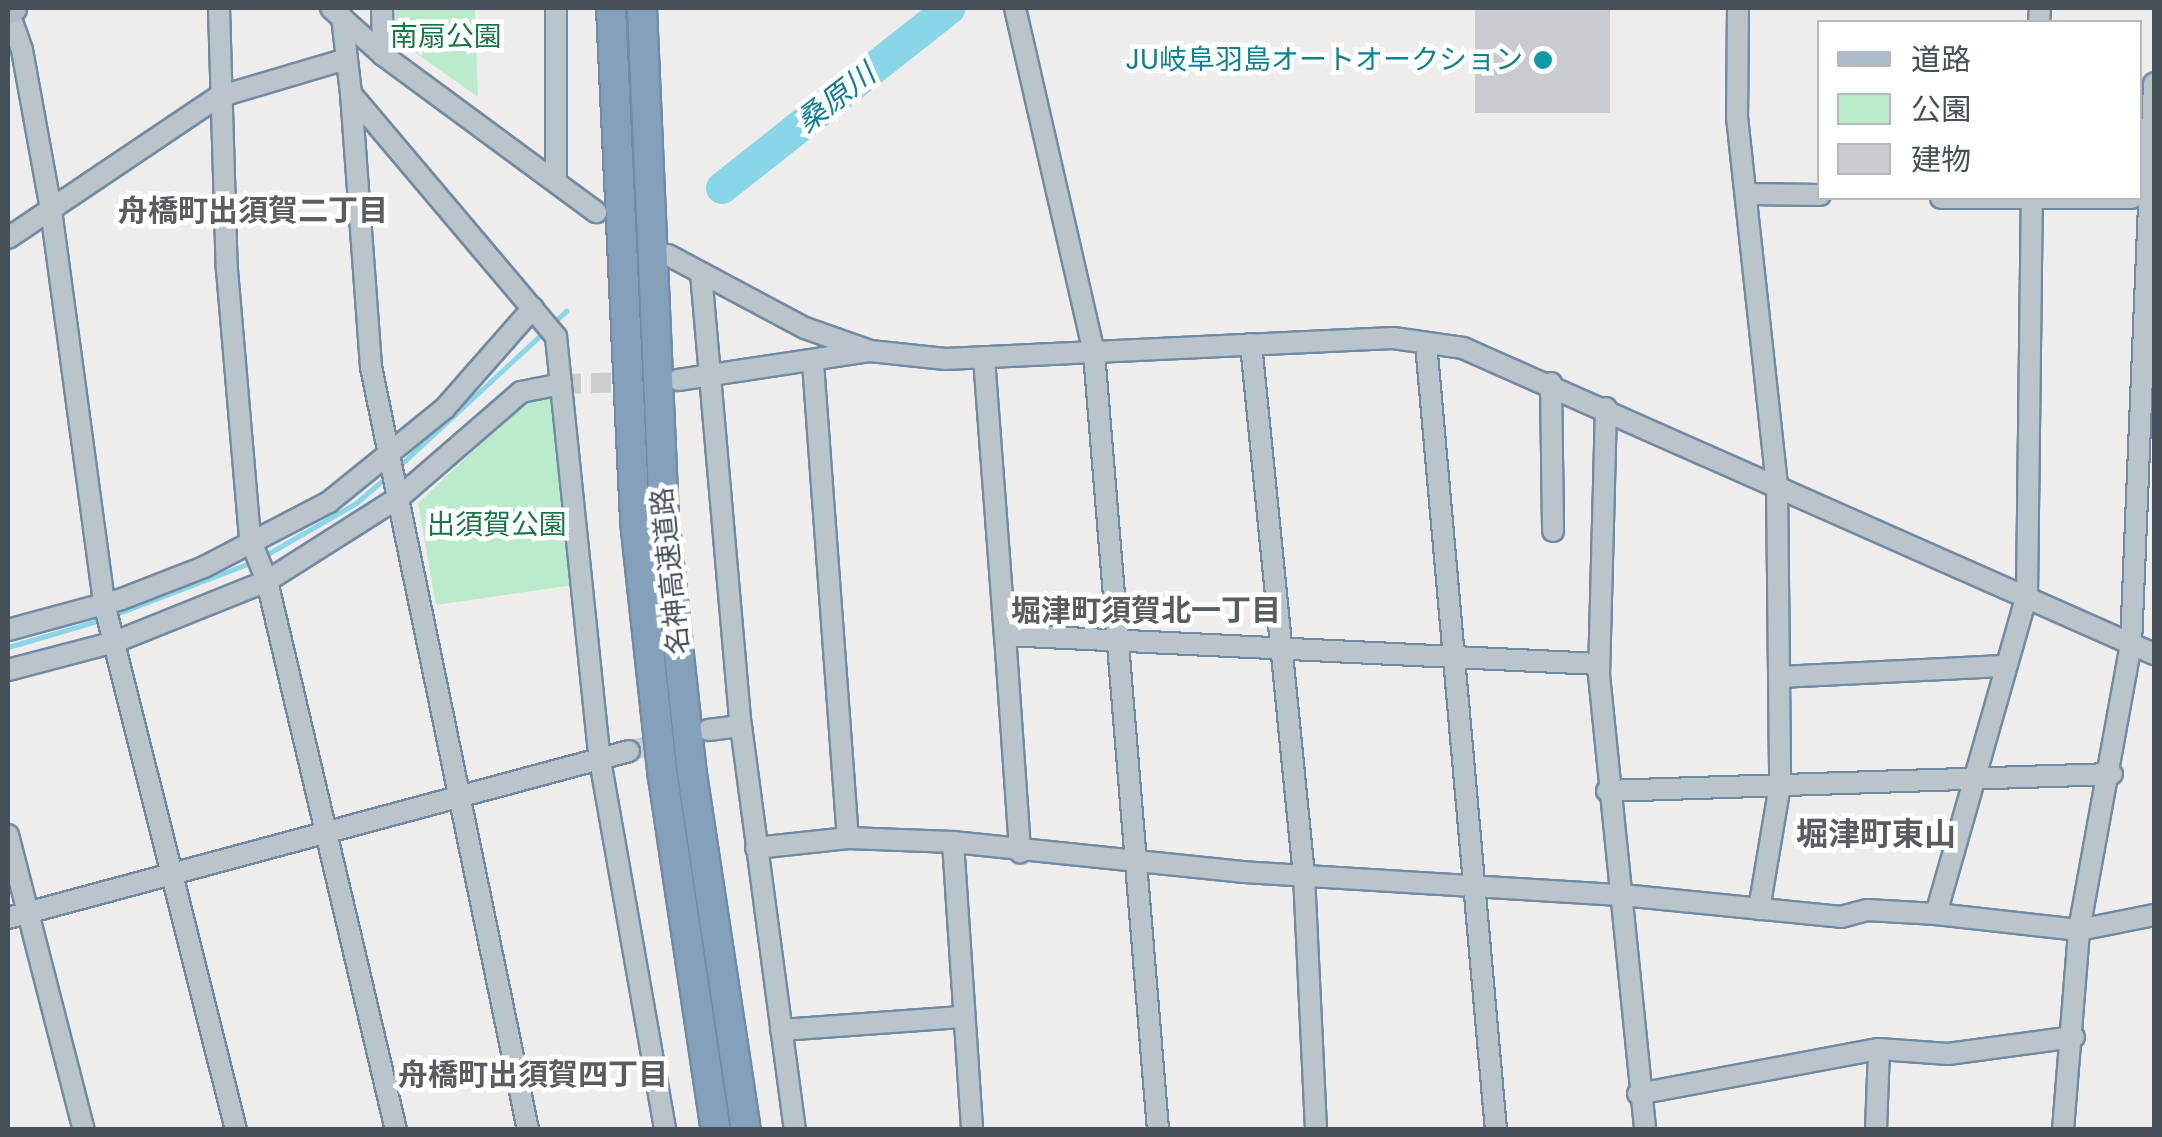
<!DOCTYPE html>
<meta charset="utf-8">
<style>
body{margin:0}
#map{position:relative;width:2162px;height:1137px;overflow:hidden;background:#efecec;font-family:Poppins,"Noto Sans JP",sans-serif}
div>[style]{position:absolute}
.green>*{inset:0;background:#baeccc}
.stream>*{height:5px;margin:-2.5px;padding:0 2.5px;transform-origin:2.5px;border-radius:2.5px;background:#89d6e8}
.river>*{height:32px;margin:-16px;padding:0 16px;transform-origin:16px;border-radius:16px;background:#89d6e8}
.building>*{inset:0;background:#c9cbd1;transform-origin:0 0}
.minor-tunnel>*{height:20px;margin-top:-10px;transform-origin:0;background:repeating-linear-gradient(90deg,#cdcdce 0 20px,transparent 0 30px)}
.roads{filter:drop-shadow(2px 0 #708ba5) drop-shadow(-2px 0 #708ba5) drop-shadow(0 2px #708ba5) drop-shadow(0 -2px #708ba5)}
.minor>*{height:20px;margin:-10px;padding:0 10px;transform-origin:10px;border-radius:10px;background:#bac4cb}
.major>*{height:25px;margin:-12.5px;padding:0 12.5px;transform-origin:12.5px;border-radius:12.5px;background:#acbcca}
.highway>*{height:28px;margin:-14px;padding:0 14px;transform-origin:14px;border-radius:14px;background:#85a0ba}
.dots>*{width:28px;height:28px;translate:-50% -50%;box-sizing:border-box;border:5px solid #fff;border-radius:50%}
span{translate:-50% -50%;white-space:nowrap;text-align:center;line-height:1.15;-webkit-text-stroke:9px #fff;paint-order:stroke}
.park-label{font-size:28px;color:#197646}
.culture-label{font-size:28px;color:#0d838f}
.right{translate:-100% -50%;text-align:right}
.street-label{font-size:28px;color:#455058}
.water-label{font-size:30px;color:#117e98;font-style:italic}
.neighbourhood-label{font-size:30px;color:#595c60;font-weight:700}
.quarter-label{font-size:32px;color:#595c60;font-weight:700}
.frame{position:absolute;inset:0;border:10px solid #455058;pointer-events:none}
.legend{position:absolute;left:1817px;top:20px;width:325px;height:180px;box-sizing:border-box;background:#fff;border:2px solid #b5b9bc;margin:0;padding:12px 18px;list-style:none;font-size:30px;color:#455058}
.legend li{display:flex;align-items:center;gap:20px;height:50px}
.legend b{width:50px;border:2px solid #b5b9bc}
</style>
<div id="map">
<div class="green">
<i style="clip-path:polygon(395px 8px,475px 8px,478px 97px,396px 39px)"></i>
<i style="clip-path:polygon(553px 397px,573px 585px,436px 605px,418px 503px,525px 402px)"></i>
</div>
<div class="stream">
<i style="left:551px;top:325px;width:21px;rotate:-43deg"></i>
<i style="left:397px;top:468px;width:199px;rotate:-42.8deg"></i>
<i style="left:264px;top:556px;width:106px;rotate:-29.9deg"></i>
<i style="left:356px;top:503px;width:43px;rotate:-40.3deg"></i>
<i style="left:111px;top:616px;width:154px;rotate:-20.9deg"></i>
<i style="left:8px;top:647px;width:97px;rotate:-16.2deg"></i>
</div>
<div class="river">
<i style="left:722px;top:188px;width:290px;rotate:-38.3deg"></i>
</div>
<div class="building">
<i style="left:1475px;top:8px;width:135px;height:105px"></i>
</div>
<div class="minor-tunnel">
<i style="left:561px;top:384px;width:110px;rotate:-1.6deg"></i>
<i style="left:629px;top:751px;width:73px;rotate:-15deg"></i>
</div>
<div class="roads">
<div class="minor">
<i style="left:219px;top:8px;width:262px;rotate:88.3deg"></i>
<i style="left:227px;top:270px;width:270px;rotate:85.1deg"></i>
<i style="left:250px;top:539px;width:45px;rotate:68deg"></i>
<i style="left:267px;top:581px;width:564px;rotate:76.78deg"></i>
<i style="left:331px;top:8px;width:70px;rotate:42.1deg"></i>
<i style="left:383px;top:55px;width:265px;rotate:36.4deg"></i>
<i style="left:382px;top:8px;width:47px;rotate:88.8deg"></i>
<i style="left:1015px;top:8px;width:354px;rotate:77.1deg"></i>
<i style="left:1094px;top:353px;width:780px;rotate:85.29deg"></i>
<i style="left:1738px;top:8px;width:109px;rotate:90.5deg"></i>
<i style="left:1737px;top:117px;width:368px;rotate:83.8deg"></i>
<i style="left:1777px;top:483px;width:302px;rotate:89.4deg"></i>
<i style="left:1780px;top:785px;width:126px;rotate:99.6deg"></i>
<i style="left:8px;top:10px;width:42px;rotate:70.7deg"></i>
<i style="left:22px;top:50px;width:163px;rotate:79.7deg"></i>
<i style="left:51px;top:210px;width:397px;rotate:82.3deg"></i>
<i style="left:104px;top:603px;width:543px;rotate:75.94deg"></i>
<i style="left:342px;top:17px;width:78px;rotate:83.3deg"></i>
<i style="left:351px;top:94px;width:318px;rotate:49.8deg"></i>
<i style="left:556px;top:337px;width:425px;rotate:84.1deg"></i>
<i style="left:600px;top:760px;width:376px;rotate:80deg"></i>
<i style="left:2039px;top:22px;width:14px;rotate:-86deg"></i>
<i style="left:351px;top:94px;width:274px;rotate:85.8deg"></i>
<i style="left:371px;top:367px;width:779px;rotate:78.37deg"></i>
<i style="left:556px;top:182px;width:174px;rotate:-90deg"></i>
<i style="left:1747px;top:194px;width:73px;rotate:0.8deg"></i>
<i style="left:1941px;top:198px;width:191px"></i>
<i style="left:8px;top:238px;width:253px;rotate:-33.9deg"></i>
<i style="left:218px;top:97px;width:130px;rotate:-16.5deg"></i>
<i style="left:668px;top:255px;width:155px;rotate:28.1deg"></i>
<i style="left:805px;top:328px;width:69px;rotate:19.5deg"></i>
<i style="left:870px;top:351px;width:76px;rotate:6deg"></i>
<i style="left:946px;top:359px;width:447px;rotate:-2.7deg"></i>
<i style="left:1393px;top:338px;width:71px;rotate:8.1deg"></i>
<i style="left:1463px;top:348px;width:756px;rotate:23.89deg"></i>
<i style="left:701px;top:273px;width:455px;rotate:85deg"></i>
<i style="left:741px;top:726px;width:408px;rotate:82.4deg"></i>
<i style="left:1426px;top:343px;width:790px;rotate:84.92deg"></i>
<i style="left:1251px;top:344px;width:534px;rotate:84.3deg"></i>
<i style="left:1304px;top:875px;width:255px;rotate:87.3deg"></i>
<i style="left:984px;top:358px;width:278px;rotate:85.7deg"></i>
<i style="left:1005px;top:635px;width:595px;rotate:2.8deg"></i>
<i style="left:813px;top:363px;width:476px;rotate:85.8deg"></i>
<i style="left:678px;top:380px;width:193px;rotate:-8.6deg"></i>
<i style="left:1551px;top:383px;width:148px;rotate:89.2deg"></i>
<i style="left:1606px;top:408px;width:267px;rotate:91.5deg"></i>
<i style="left:1599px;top:675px;width:457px;rotate:84.2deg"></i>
<i style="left:8px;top:630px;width:118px;rotate:-15.2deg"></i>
<i style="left:122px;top:599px;width:88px;rotate:-21.3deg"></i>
<i style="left:204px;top:567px;width:141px;rotate:-27.5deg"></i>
<i style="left:329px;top:502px;width:149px;rotate:-39deg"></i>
<i style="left:445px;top:408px;width:133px;rotate:-48.7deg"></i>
<i style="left:1005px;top:635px;width:218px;rotate:86deg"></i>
<i style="left:8px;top:670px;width:111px;rotate:-14.7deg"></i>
<i style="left:115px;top:642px;width:164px;rotate:-21.9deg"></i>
<i style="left:267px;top:581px;width:159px;rotate:-32.4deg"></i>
<i style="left:401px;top:496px;width:159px;rotate:-40.9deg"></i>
<i style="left:521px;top:392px;width:41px;rotate:-11.3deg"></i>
<i style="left:1779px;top:677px;width:224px;rotate:-2.8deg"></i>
<i style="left:708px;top:730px;width:33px;rotate:-7deg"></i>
<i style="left:1607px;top:791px;width:505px;rotate:-1.93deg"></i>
<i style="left:8px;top:835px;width:305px;rotate:75.6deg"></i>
<i style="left:953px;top:842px;width:289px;rotate:86.2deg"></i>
<i style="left:756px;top:848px;width:93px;rotate:-6.2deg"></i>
<i style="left:848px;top:838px;width:105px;rotate:2.2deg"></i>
<i style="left:953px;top:842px;width:291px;rotate:5.9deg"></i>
<i style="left:1242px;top:872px;width:381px;rotate:3.5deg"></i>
<i style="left:1622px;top:895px;width:220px;rotate:5.7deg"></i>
<i style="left:1841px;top:917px;width:27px;rotate:-15deg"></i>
<i style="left:1867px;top:910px;width:69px;rotate:3.3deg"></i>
<i style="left:1936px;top:914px;width:144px;rotate:6.4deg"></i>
<i style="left:2079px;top:930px;width:76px;rotate:-11.3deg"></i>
<i style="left:1936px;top:914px;width:333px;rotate:-74.1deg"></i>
<i style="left:2027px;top:594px;width:396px;rotate:-89.3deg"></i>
<i style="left:8px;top:918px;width:643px;rotate:-15.05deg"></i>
<i style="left:781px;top:1030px;width:181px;rotate:-4.1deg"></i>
<i style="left:1638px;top:1094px;width:245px;rotate:-10.6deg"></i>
<i style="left:1879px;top:1049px;width:69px;rotate:4.1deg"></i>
<i style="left:1948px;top:1054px;width:127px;rotate:-7.7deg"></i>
<i style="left:1876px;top:1130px;width:81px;rotate:-87.9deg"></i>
<i style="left:2063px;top:1130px;width:201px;rotate:-85.4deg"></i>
<i style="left:2079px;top:930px;width:291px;rotate:-79.7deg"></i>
<i style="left:2131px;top:644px;width:561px;rotate:-87.65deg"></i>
</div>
<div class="major">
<i style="left:8px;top:11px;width:6px;rotate:-31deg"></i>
</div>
<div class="highway">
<i style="left:611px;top:8px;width:514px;rotate:87.32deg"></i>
<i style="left:635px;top:521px;width:258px;rotate:83.8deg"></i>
<i style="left:663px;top:777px;width:357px;rotate:81.5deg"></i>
<i style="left:642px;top:8px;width:509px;rotate:87.53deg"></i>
<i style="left:664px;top:517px;width:259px;rotate:83.8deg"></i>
<i style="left:692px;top:774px;width:360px;rotate:81.4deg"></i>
</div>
</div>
<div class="dots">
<i style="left:1543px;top:60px;background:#0f9aa8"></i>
</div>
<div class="park-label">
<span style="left:446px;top:37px">南扇公園</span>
<span style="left:497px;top:525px">出須賀公園</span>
</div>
<div class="culture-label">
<span class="right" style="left:1523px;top:60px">JU岐阜羽島オートオークション</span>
</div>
<div class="street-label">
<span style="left:671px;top:571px;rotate:-96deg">名神高速道路</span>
</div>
<div class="water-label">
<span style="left:836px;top:98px;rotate:-38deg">桑原川</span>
</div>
<div class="neighbourhood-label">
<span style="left:253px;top:211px">舟橋町出須賀二丁目</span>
<span style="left:1146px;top:611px">堀津町須賀北一丁目</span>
<span style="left:533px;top:1075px">舟橋町出須賀四丁目</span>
</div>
<div class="quarter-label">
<span style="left:1876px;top:834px">堀津町東山</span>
</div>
<div class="frame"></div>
<ul class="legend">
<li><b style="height:12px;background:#acbcca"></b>道路</li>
<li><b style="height:28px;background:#baeccc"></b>公園</li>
<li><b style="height:28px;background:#c9cbd1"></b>建物</li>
</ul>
</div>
